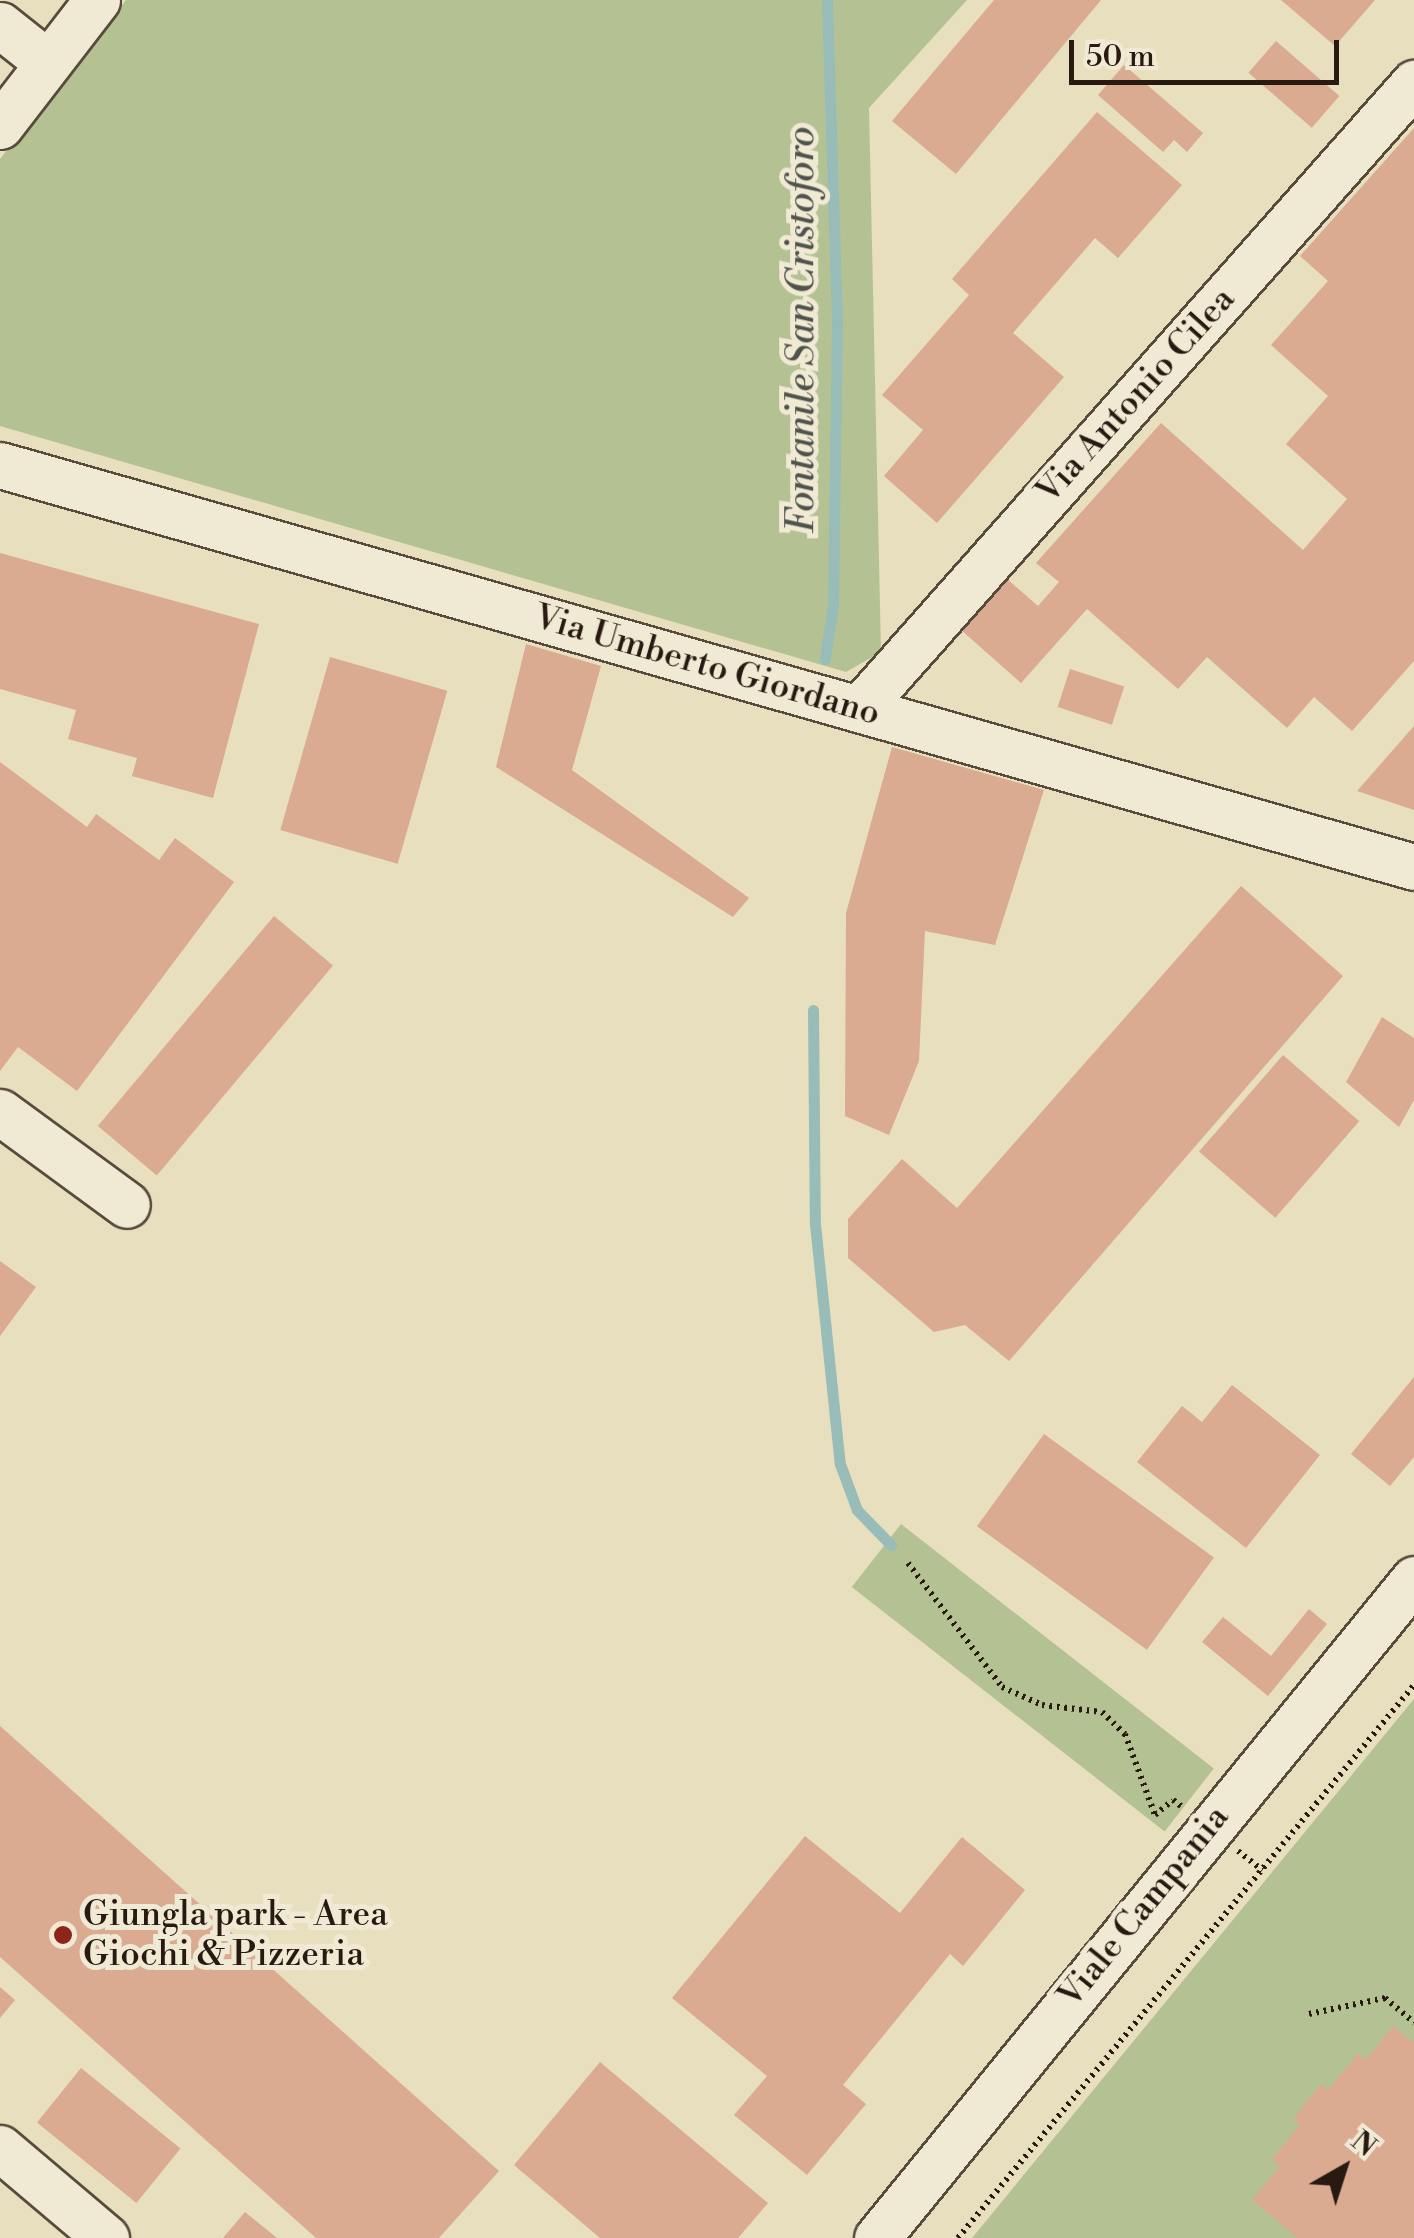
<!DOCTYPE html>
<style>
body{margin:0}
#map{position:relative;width:1414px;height:2238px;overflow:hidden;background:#e8dfbf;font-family:"Libre Bodoni",serif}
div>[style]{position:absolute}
.green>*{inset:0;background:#b4c293;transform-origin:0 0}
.stream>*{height:11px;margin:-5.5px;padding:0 5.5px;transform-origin:5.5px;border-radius:5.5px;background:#98bcb7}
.building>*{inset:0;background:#daaa91;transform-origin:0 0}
.path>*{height:6px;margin-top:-3px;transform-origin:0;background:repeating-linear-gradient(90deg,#281a11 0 2.5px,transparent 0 7.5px)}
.roads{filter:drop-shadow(2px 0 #584b3c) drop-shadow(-2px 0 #584b3c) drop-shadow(0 2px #584b3c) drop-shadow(0 -2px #584b3c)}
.minor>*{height:45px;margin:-22.5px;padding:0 22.5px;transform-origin:22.5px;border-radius:22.5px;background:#f0ead5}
.dots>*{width:28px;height:28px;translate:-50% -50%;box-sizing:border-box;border:5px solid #f0ead5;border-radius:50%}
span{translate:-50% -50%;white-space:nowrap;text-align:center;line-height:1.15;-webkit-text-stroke:10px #f0ead5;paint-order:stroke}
.street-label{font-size:35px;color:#281a11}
.poi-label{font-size:35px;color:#281a11}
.left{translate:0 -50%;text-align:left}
.water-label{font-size:38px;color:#4f534b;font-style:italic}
.north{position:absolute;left:1294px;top:2118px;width:100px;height:100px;-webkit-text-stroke:8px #f0ead5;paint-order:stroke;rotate:39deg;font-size:28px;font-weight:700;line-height:40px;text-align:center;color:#281a11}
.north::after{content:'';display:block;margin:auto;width:35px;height:45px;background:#281a11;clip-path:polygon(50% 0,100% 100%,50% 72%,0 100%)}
.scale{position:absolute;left:1069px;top:40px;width:270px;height:45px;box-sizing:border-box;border:5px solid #281a11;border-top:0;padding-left:12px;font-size:30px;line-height:35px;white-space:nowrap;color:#281a11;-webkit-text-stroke:8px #f0ead5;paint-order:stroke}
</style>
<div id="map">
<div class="green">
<i style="clip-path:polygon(126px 0,967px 0,869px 108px,881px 652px,846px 672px,0 426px,0 159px)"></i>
<i style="left:901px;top:1524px;width:397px;height:80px;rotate:38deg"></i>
<i style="clip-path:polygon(1414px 1699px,1414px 2238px,972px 2238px)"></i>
</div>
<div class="stream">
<i style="left:825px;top:659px;width:56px;rotate:-81.7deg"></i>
<i style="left:833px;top:604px;width:282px;rotate:-89.2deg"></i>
<i style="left:837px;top:322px;width:322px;rotate:-91.8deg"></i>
<i style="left:813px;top:1010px;width:214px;rotate:89.5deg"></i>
<i style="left:815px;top:1224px;width:241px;rotate:84.1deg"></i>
<i style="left:840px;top:1464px;width:49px;rotate:69.7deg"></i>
<i style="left:857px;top:1510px;width:49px;rotate:45.8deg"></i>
</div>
<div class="building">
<i style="clip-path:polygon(994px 0,1101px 0,956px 174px,892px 121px)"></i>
<i style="clip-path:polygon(1281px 0,1375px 0,1335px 46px)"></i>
<i style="left:1276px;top:41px;width:84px;height:42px;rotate:41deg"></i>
<i style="clip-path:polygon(1124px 65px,1203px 133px,1187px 152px,1174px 140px,1163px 152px,1098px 95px)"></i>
<i style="clip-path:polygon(1097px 112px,1182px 185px,1118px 258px,1095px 238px,1013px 333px,1064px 377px,937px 523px,884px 476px,923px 430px,882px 395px,969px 295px,952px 279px)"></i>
<i style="clip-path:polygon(1414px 128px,1414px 661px,1352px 731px,1314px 697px,1287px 728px,1207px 657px,1178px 689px,1087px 609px,1021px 683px,961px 630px,1007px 579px,1038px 606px,1059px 582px,1036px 563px,1161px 423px,1303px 550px,1347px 499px,1286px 444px,1328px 396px,1271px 345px,1328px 281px,1300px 256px)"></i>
<i style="clip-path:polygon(0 553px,259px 624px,213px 798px,132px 776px,137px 758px,68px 739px,76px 710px,0 689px)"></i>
<i style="clip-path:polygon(526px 644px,601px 666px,572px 770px,749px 898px,733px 917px,496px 767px)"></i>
<i style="left:330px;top:657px;width:122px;height:180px;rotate:16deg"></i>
<i style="left:1070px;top:669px;width:57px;height:40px;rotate:18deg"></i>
<i style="clip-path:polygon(1414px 726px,1414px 810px,1357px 791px)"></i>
<i style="clip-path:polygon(892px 747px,1044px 790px,995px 945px,925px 931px,919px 1061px,889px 1135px,845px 1116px,846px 913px)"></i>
<i style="clip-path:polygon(0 762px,87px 827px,96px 814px,159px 860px,175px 838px,234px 882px,77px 1091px,18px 1047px,0 1071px)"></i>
<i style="clip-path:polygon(1241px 886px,1343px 976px,1009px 1361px,965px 1325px,934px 1332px,848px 1258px,848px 1219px,902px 1159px,957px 1208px)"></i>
<i style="left:274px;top:916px;width:77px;height:274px;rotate:40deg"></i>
<i style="clip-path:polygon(1382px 1017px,1414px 1038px,1414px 1100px,1399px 1127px,1346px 1082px)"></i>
<i style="left:1283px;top:1055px;width:101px;height:128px;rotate:41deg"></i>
<i style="clip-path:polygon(0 1261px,36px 1287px,0 1336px)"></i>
<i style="clip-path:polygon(1414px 1377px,1414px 1457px,1390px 1486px,1351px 1454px)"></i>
<i style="clip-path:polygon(1232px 1385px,1320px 1455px,1246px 1548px,1137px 1462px,1182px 1406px,1202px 1422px)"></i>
<i style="left:1044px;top:1434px;width:210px;height:114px;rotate:36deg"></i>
<i style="clip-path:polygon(1309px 1609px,1327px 1624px,1268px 1696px,1202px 1642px,1223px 1617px,1271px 1656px)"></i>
<i style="clip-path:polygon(0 1726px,499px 2171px,439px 2238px,316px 2238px,0 1957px)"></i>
<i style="clip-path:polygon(805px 1836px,900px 1913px,962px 1837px,1025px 1890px,963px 1966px,950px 1954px,843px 2085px,866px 2104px,807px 2175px,734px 2115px,767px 2076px,672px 1998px)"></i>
<i style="clip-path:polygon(0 1987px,15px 2000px,0 2018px)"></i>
<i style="clip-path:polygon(1393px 2026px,1414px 2043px,1414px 2238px,1298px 2238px,1252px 2200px,1280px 2166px,1272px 2159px,1300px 2125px,1293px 2119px,1321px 2084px,1328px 2090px,1358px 2053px,1366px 2060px)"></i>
<i style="clip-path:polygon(600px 2062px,768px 2203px,738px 2238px,600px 2238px,514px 2165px)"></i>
<i style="left:81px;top:2068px;width:128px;height:70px;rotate:39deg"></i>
<i style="clip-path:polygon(245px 2212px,277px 2238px,223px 2238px)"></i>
</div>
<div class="path">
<i style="left:908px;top:1563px;width:156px;rotate:52.8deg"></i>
<i style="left:1002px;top:1687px;width:44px;rotate:24.2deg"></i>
<i style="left:1042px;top:1705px;width:60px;rotate:6.7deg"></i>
<i style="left:1102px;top:1712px;width:32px;rotate:44deg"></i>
<i style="left:1125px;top:1734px;width:86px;rotate:69.7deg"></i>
<i style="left:1155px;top:1815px;width:23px;rotate:-40deg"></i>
<i style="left:1173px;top:1800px;width:10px;rotate:37deg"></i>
<i style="left:1238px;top:1851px;width:31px;rotate:38deg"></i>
<i style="left:1309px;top:2014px;width:78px;rotate:-11.9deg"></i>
<i style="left:1385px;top:1998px;width:38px;rotate:40deg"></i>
<i style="left:958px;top:2238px;width:717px;rotate:-50.49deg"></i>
</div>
<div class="roads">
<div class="minor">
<i style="left:0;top:25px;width:61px;rotate:38.4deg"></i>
<i style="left:0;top:126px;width:159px;rotate:-52.4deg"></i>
<i style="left:0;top:465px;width:1470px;rotate:15.87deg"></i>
<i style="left:859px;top:709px;width:837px;rotate:-48.44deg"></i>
<i style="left:0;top:1112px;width:157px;rotate:36.2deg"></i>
<i style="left:0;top:2148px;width:139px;rotate:40.3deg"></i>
<i style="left:877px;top:2238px;width:850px;rotate:-50.82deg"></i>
</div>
</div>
<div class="dots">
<i style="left:63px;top:1935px;background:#8f2418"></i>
</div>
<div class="street-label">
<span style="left:1136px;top:396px;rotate:-48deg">Via Antonio Cilea</span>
<span style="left:707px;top:666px;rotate:16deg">Via Umberto Giordano</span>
<span style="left:1144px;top:1907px;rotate:-51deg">Viale Campania</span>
</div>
<div class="poi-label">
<span class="left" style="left:83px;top:1935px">Giungla park - Area<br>Giochi &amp; Pizzeria</span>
</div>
<div class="water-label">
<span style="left:802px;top:330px;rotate:-90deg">Fontanile San Cristoforo</span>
</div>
<div class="north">N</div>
<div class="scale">50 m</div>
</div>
